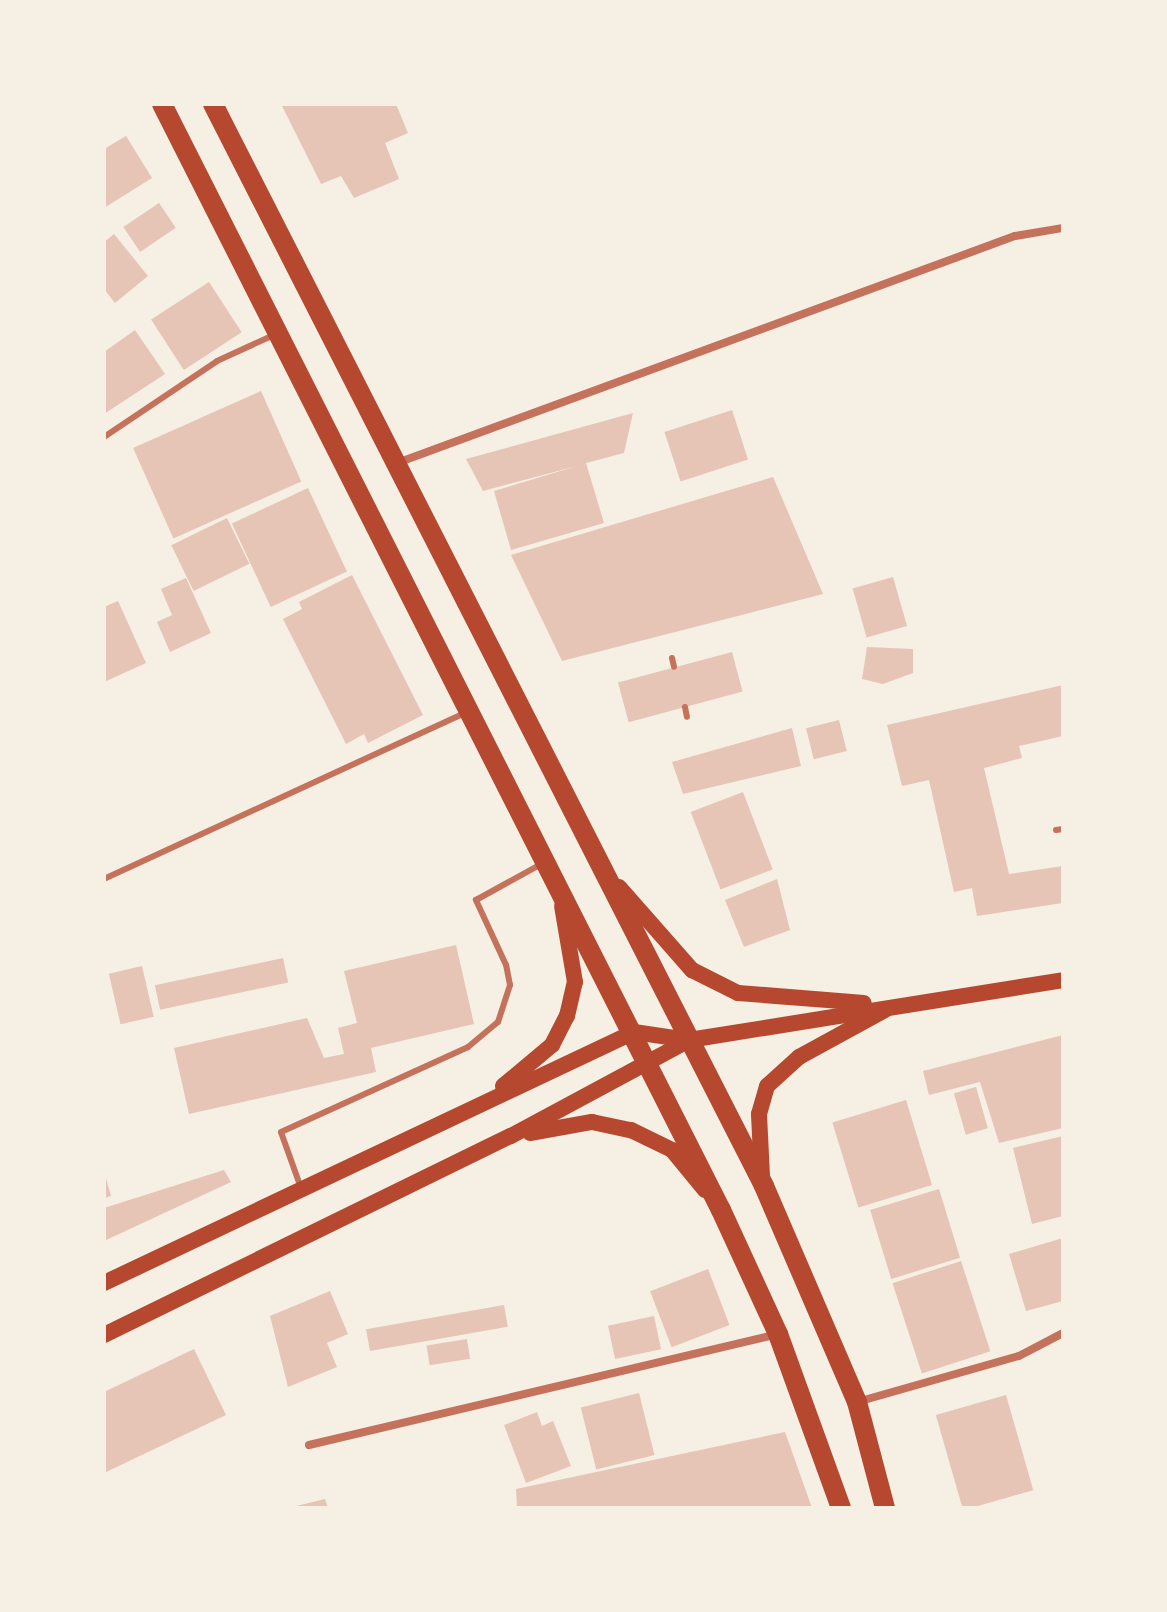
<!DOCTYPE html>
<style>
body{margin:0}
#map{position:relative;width:1167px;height:1612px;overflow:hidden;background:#f6efe4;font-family:Poppins,sans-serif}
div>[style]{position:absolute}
.building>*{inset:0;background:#e6c5b7;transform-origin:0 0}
.service>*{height:6px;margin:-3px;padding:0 3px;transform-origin:3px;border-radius:3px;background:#c5725c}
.minor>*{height:8px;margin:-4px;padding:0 4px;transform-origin:4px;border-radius:4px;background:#c5725c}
.secondary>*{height:16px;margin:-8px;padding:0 8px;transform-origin:8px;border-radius:8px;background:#b5482f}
.primary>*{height:20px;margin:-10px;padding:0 10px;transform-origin:10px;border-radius:10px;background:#b5482f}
span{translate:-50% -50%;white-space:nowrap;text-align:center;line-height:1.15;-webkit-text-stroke:6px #f6efe4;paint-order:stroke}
.frame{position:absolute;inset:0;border:106px solid #f6efe4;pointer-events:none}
</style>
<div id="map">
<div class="building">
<i style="clip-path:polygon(281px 104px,396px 104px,408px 133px,385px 143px,399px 179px,354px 198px,341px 176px,321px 184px)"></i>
<i style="clip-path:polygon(126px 136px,152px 178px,104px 208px,104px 149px)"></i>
<i style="left:159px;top:203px;width:30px;height:43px;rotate:56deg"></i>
<i style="clip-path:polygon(114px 234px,148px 276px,115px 303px,104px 289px,104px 242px)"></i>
<i style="left:209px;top:282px;width:60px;height:69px;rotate:57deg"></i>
<i style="clip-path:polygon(135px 330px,165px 374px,104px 414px,104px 352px)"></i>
<i style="left:261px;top:391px;width:99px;height:140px;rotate:66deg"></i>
<i style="left:732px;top:410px;width:52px;height:71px;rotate:72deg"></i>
<i style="clip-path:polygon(633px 413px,624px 453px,586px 463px,604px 523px,511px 550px,494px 491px,577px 466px,483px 491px,466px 459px)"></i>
<i style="clip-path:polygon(773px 477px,823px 594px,562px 661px,511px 555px)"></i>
<i style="left:308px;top:488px;width:92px;height:84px;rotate:65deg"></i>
<i style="left:227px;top:518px;width:51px;height:62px;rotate:64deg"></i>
<i style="clip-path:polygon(352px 575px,423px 715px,368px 743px,364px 734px,346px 744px,283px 619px,302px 609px,299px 602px)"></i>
<i style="left:893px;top:577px;width:51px;height:42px;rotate:74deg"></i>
<i style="clip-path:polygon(186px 578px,211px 633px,170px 652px,157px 622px,172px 615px,161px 589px)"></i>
<i style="clip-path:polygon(118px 601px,146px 663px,104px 682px,104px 607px)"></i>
<i style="clip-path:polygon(867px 647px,913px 649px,913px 673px,883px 684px,862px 679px)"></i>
<i style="left:732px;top:652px;width:41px;height:118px;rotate:75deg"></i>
<i style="clip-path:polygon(1063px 685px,1063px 736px,1019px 746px,1022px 758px,984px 768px,1009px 874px,1063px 866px,1063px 903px,977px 916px,972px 888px,954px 892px,929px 780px,902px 786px,887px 725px)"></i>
<i style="left:839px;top:720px;width:32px;height:34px;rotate:76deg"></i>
<i style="clip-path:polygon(792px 728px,801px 766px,683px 794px,672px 762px)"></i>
<i style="left:743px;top:792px;width:83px;height:56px;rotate:69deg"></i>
<i style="clip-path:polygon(777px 879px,790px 930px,744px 947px,725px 900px)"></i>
<i style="clip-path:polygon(456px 945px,474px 1024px,371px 1048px,376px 1072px,189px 1114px,174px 1048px,307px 1018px,324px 1058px,344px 1054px,338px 1028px,357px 1023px,344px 971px)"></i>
<i style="left:283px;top:958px;width:25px;height:131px;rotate:78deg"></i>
<i style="left:142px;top:966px;width:52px;height:34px;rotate:77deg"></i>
<i style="clip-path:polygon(1063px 1035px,1063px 1128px,999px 1143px,980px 1082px,929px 1095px,923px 1071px)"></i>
<i style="left:976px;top:1087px;width:43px;height:23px;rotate:74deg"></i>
<i style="left:906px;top:1100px;width:89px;height:77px;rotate:73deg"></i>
<i style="clip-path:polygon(1063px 1136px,1063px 1216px,1032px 1224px,1013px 1148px)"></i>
<i style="clip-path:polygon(224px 1170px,231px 1182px,104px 1241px,104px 1208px)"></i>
<i style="clip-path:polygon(104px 1171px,111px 1196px,104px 1198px)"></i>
<i style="left:939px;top:1189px;width:72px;height:72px;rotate:73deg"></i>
<i style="clip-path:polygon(1063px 1238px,1063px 1301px,1026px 1311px,1009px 1254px)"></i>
<i style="left:961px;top:1261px;width:95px;height:72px;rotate:72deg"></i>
<i style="left:708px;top:1269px;width:60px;height:62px;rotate:69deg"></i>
<i style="clip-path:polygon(330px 1291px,348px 1334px,327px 1343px,337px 1367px,288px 1387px,270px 1316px)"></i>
<i style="left:504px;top:1305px;width:22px;height:140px;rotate:80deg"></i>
<i style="left:654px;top:1316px;width:34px;height:47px;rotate:78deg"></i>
<i style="left:467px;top:1339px;width:20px;height:41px;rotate:81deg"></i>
<i style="clip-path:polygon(194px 1349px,226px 1415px,104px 1473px,104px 1392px)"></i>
<i style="left:639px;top:1393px;width:64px;height:60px;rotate:76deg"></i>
<i style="left:1006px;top:1395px;width:99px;height:73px;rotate:74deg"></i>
<i style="clip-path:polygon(537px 1412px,542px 1426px,553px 1421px,571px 1466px,526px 1483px,504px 1425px)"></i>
<i style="clip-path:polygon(785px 1432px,812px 1508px,517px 1508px,516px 1489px)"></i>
<i style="clip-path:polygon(325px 1499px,328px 1508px,292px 1508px,292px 1507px)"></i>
</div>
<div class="service">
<i style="left:104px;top:437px;width:136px;rotate:-33.9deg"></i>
<i style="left:217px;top:361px;width:65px;rotate:-24.6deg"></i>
<i style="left:672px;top:658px;width:9px;rotate:77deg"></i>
<i style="left:685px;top:707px;width:10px;rotate:79deg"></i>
<i style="left:1056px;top:830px;width:7px;rotate:-8deg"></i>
<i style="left:106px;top:878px;width:395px;rotate:-24.7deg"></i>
<i style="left:301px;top:1188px;width:59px;rotate:-109.7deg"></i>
<i style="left:281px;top:1132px;width:205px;rotate:-24.4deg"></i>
<i style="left:468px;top:1047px;width:39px;rotate:-40deg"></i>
<i style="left:498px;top:1022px;width:39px;rotate:-72deg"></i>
<i style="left:510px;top:985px;width:20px;rotate:-101deg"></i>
<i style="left:506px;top:965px;width:72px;rotate:-114.8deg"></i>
<i style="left:476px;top:900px;width:77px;rotate:-28.9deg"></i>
</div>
<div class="minor">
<i style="left:397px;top:463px;width:658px;rotate:-20.17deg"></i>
<i style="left:1015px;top:236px;width:49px;rotate:-9.5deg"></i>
<i style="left:857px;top:1402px;width:168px;rotate:-15.9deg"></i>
<i style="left:1019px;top:1356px;width:50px;rotate:-27.6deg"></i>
<i style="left:309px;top:1445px;width:482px;rotate:-13.3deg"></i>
</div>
<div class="secondary">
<i style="left:619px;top:887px;width:111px;rotate:48.7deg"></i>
<i style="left:692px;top:970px;width:51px;rotate:26.6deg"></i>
<i style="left:738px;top:993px;width:126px;rotate:4.5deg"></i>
<i style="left:503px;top:1086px;width:64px;rotate:-39.9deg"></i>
<i style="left:552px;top:1045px;width:33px;rotate:-63deg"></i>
<i style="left:567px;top:1016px;width:35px;rotate:-77deg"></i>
<i style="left:575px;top:982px;width:77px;rotate:-99.7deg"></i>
<i style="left:530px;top:1133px;width:63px;rotate:-10.1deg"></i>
<i style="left:592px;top:1122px;width:40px;rotate:12deg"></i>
<i style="left:631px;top:1130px;width:46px;rotate:26deg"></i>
<i style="left:672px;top:1150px;width:52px;rotate:50.5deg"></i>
<i style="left:762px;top:1176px;width:62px;rotate:-92.8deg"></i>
<i style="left:759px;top:1114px;width:29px;rotate:-74deg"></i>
<i style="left:767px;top:1086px;width:43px;rotate:-42.2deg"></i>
<i style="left:799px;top:1057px;width:98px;rotate:-28.7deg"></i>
<i style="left:104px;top:1283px;width:586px;rotate:-25.34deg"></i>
<i style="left:634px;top:1032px;width:56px;rotate:8.3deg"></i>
<i style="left:689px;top:1040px;width:379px;rotate:-9.1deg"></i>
<i style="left:104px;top:1335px;width:453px;rotate:-26.1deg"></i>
<i style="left:511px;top:1136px;width:202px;rotate:-28.3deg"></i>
</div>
<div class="primary">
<i style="left:162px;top:104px;width:1239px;rotate:63.19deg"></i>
<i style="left:721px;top:1210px;width:136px;rotate:65.3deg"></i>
<i style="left:778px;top:1334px;width:185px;rotate:70.1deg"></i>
<i style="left:213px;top:104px;width:1214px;rotate:63.01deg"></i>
<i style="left:764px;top:1186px;width:235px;rotate:66.7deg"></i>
<i style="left:857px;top:1402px;width:110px;rotate:75.2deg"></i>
</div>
<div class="frame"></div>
</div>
